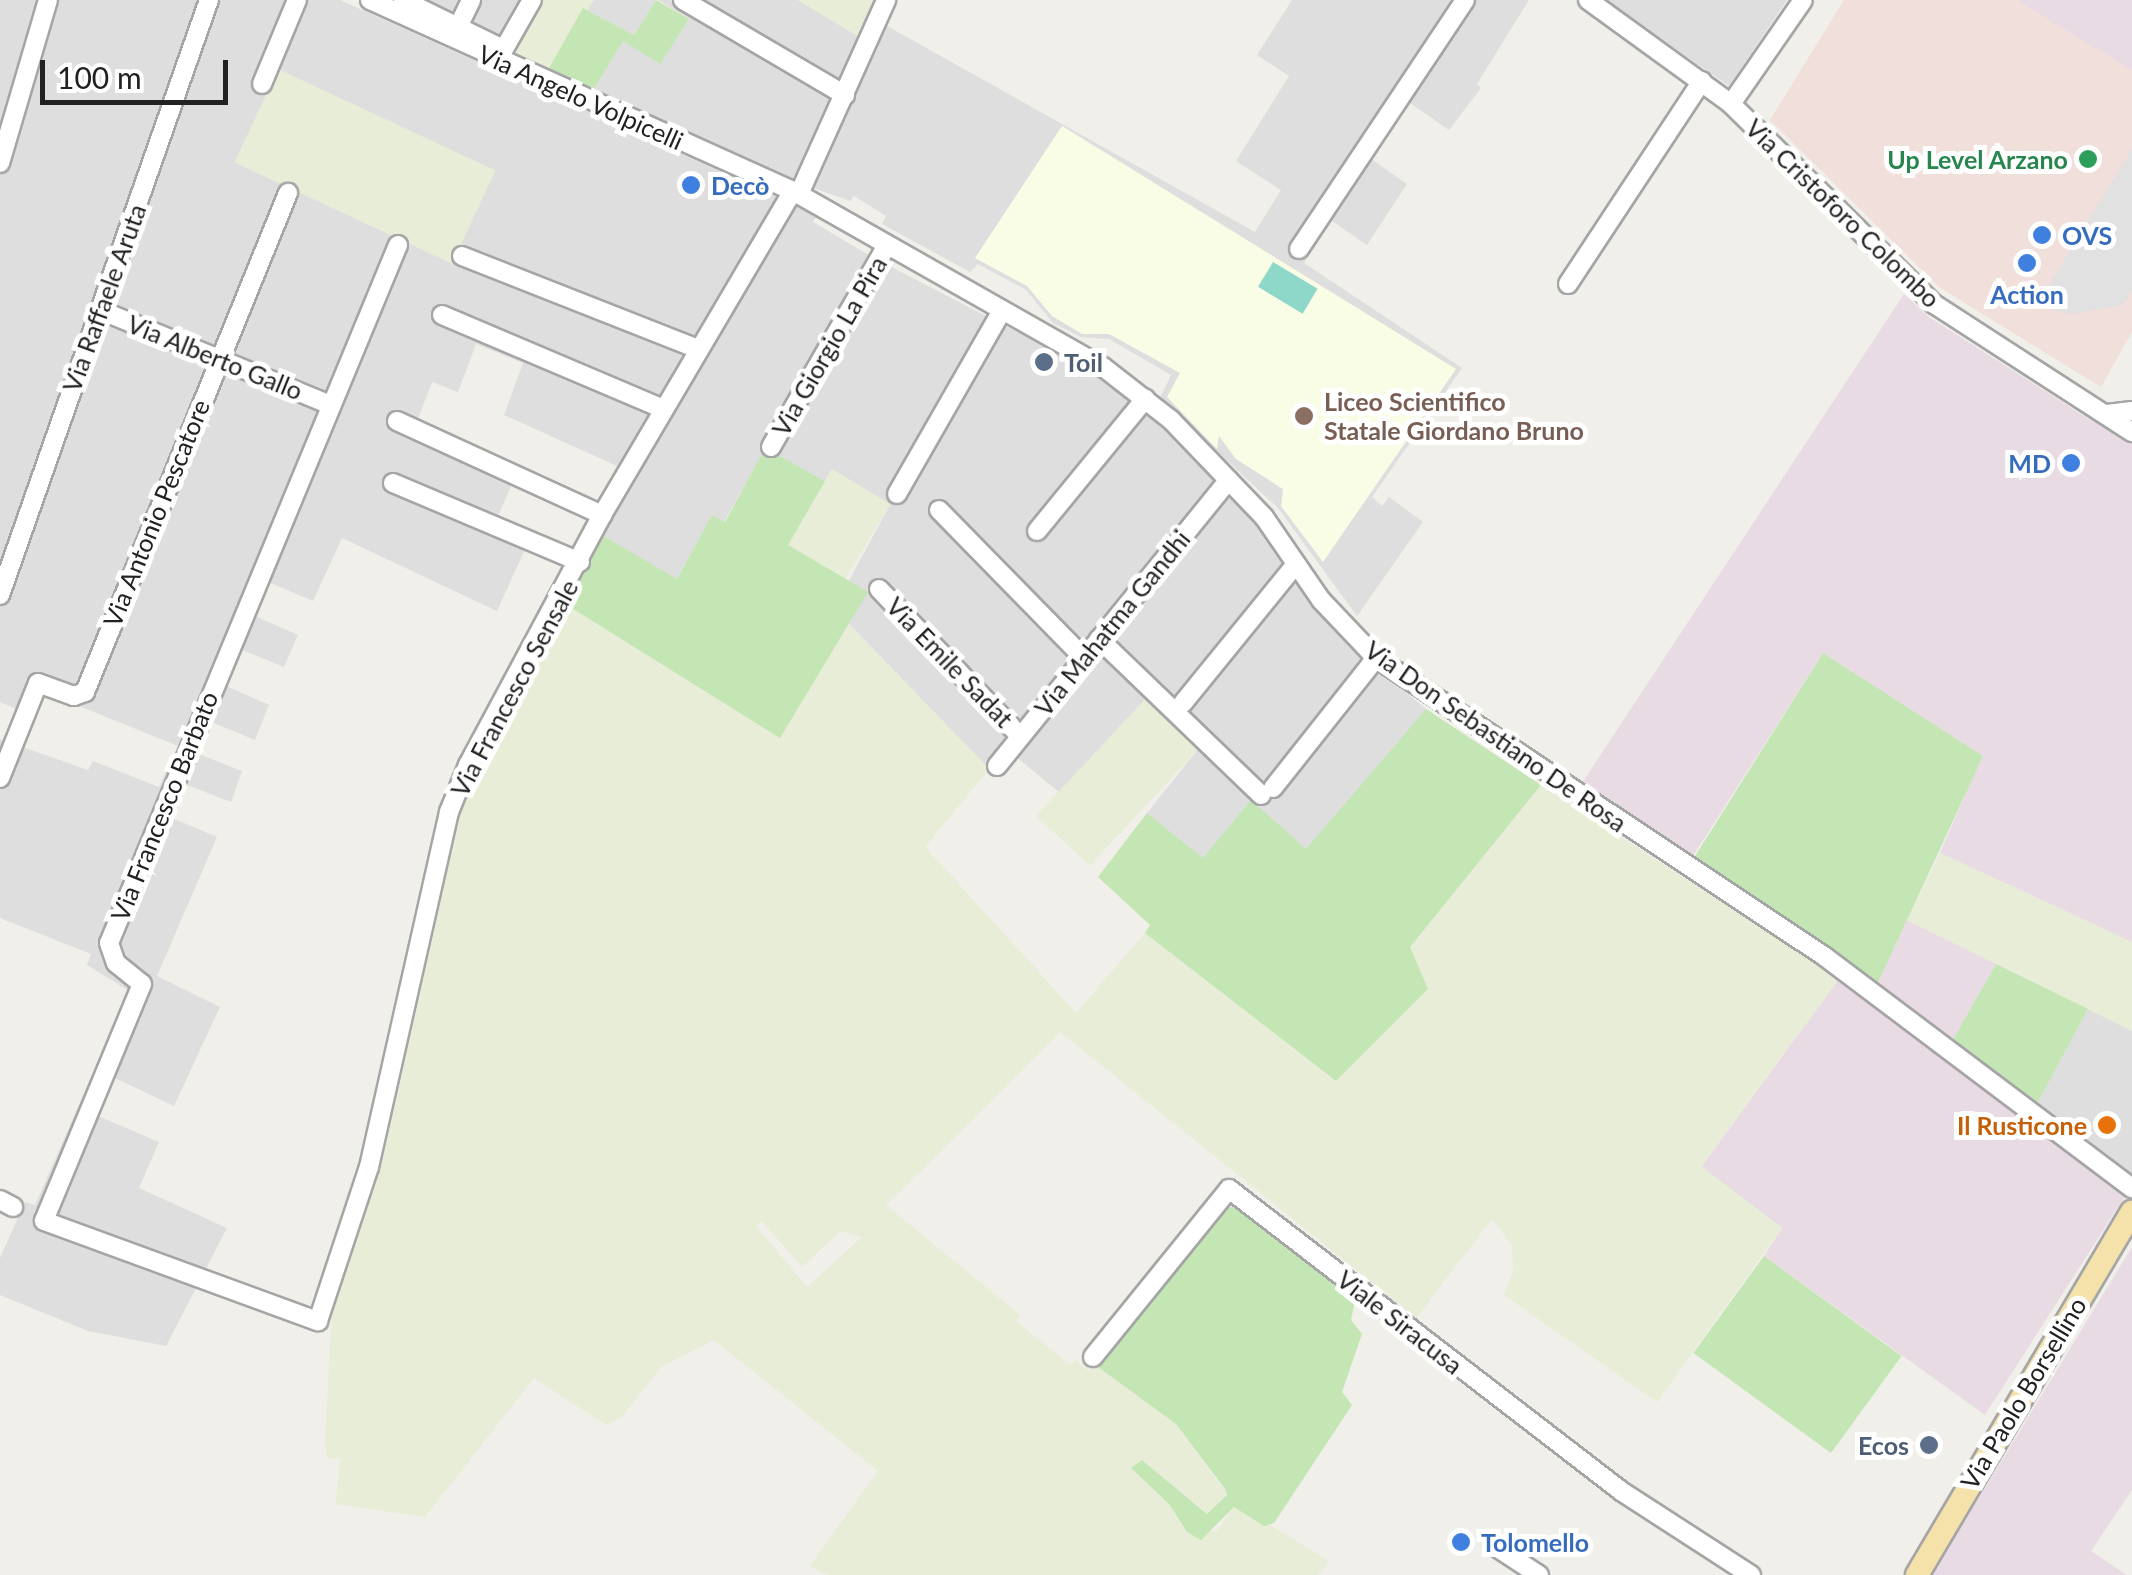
<!DOCTYPE html>
<meta charset="utf-8">
<style>
body{margin:0}
#map{position:relative;width:2132px;height:1575px;overflow:hidden;background:#f1efe9;font-family:Lato,sans-serif}
div>[style]{position:absolute}
.residential>*{inset:0;background:#dfdede}
.commercial>*{inset:0;background:#f0dfda}
.industrial>*{inset:0;background:#e9dbe4}
.education>*{inset:0;background:#f9fde6}
.farmland>*{inset:0;background:#e7edd6;transform-origin:0 0}
.grass>*{inset:0;background:#c3e6b4;transform-origin:0 0}
.pitch>*{inset:0;background:#8ed8c9;transform-origin:0 0}
.parking>*{inset:0;background:#e1e1e1}
.roads{filter:drop-shadow(2px 0 #a5a5a5) drop-shadow(-2px 0 #a5a5a5) drop-shadow(0 2px #a5a5a5) drop-shadow(0 -2px #a5a5a5)}
.minor>*{height:18px;margin:-9px;padding:0 9px;transform-origin:9px;border-radius:9px;background:#fff}
.major>*{height:22px;margin:-11px;padding:0 11px;transform-origin:11px;border-radius:11px;background:#f5e2aa}
.dots>*{width:28px;height:28px;translate:-50% -50%;box-sizing:border-box;border:5px solid #fff;border-radius:50%}
span{translate:-50% -50%;white-space:nowrap;text-align:center;line-height:1.15;-webkit-text-stroke:10px #fff;paint-order:stroke}
.street-label{font-size:25px;color:#212121}
.leisure-label{font-size:25px;color:#27864d;font-weight:700}
.right{translate:-100% -50%;text-align:right}
.shop-label{font-size:25px;color:#366cbe;font-weight:700}
.left{translate:0 -50%;text-align:left}
.service-label{font-size:25px;color:#4e5e75;font-weight:700}
.education-label{font-size:25px;color:#785e54;font-weight:700}
.food-label{font-size:25px;color:#c56008;font-weight:700}
.scale{position:absolute;left:40px;top:60px;width:188px;height:45px;box-sizing:border-box;border:5px solid #212121;border-top:0;padding-left:12px;font-size:30px;line-height:35px;white-space:nowrap;color:#212121;-webkit-text-stroke:8px #fff;paint-order:stroke}
</style>
<div id="map">
<div class="residential">
<i style="clip-path:polygon(0 0,340px 0,817px 215px,813px 222px,872px 257px,1079px 364px,1149px 414px,1261px 530px,1347px 643px,1426px 709px,1306px 850px,1203px 859px,1147px 813px,1199px 748px,1146px 699px,1065px 797px,1015px 756px,997px 777px,849px 624px,867px 592px,848px 582px,890px 505px,831px 470px,825px 481px,765px 449px,724px 522px,712px 516px,676px 580px,586px 528px,617px 466px,504px 415px,523px 363px,476px 344px,458px 392px,432px 382px,411px 437px,512px 484px,497px 518px,532px 534px,497px 611px,342px 538px,313px 601px,266px 581px,253px 615px,298px 635px,284px 667px,240px 649px,224px 685px,269px 705px,255px 740px,209px 721px,196px 753px,242px 771px,231px 802px,182px 783px,170px 817px,217px 837px,157px 976px,220px 1007px,174px 1106px,115px 1078px,98px 1116px,159px 1142px,139px 1188px,227px 1228px,166px 1346px,88px 1331px,0 1295px,0 1258px,25px 1202px,35px 1205px,129px 991px,87px 965px,91px 954px,0 918px,0 739px,88px 770px,93px 761px,159px 787px,178px 746px,32px 687px,21px 711px,0 702px)"></i>
<i style="clip-path:polygon(389px 0,540px 0,508px 56px)"></i>
<i style="clip-path:polygon(594px 0,656px 0,634px 35px,587px 10px)"></i>
<i style="clip-path:polygon(658px 0,798px 0,861px 38px,871px 17px,1255px 232px,1281px 190px,1236px 161px,1289px 76px,1257px 55px,1292px 0,1529px 0,1477px 84px,1481px 88px,1449px 130px,1410px 103px,1371px 159px,1407px 184px,1367px 245px,1332px 221px,1304px 263px,1462px 368px,1372px 497px,1382px 506px,1389px 497px,1423px 522px,1357px 616px,1278px 508px,1160px 398px,1171px 375px,1109px 339px,1081px 337px,1053px 323px,1026px 290px,978px 264px,970px 272px,882px 224px,886px 216px,854px 196px,850px 201px,782px 177px,593px 91px,623px 41px,660px 63px,689px 19px)"></i>
<i style="clip-path:polygon(1606px 0,1787px 0,1729px 86px)"></i>
<i style="clip-path:polygon(2088px 1009px,2132px 1031px,2132px 1178px,2036px 1106px)"></i>
</div>
<div class="commercial">
<i style="clip-path:polygon(1844px 0,2018px 0,2132px 70px,2132px 332px,2101px 387px,1939px 287px,1770px 120px)"></i>
</div>
<div class="industrial">
<i style="clip-path:polygon(2018px 0,2132px 0,2132px 70px,2061px 27px)"></i>
<i style="clip-path:polygon(1904px 294px,1929px 317px,2087px 418px,2132px 438px,2132px 942px,1940px 853px,1982px 756px,1823px 653px,1693px 856px,1580px 786px)"></i>
<i style="clip-path:polygon(1907px 920px,1996px 964px,1951px 1043px,1876px 987px)"></i>
<i style="clip-path:polygon(1839px 979px,2127px 1193px,1985px 1415px,1764px 1256px,1782px 1228px,1701px 1167px)"></i>
<i style="clip-path:polygon(2132px 1247px,2132px 1490px,2091px 1551px,2127px 1575px,1932px 1575px)"></i>
</div>
<div class="education">
<i style="clip-path:polygon(1062px 126px,1456px 369px,1323px 562px,1281px 506px,1283px 489px,1236px 459px,1219px 436px,1217px 449px,1167px 397px,1180px 373px,1109px 334px,1082px 334px,1052px 316px,1027px 286px,975px 258px)"></i>
</div>
<div class="farmland">
<i style="clip-path:polygon(540px 0,594px 0,548px 70px,510px 53px)"></i>
<i style="clip-path:polygon(798px 0,878px 0,861px 38px)"></i>
<i style="left:278px;top:69px;width:240px;height:103px;rotate:25deg"></i>
<i style="left:832px;top:469px;width:68px;height:88px;rotate:31deg"></i>
<i style="clip-path:polygon(evenodd,562px 602px,780px 737px,849px 624px,989px 769px,925px 847px,1076px 1013px,1145px 933px,1336px 1081px,1418px 935px,1541px 785px,1839px 979px,1701px 1166px,1782px 1228px,1657px 1402px,1504px 1295px,1513px 1272px,1512px 1245px,1492px 1219px,1416px 1318px,1060px 1032px,886px 1205px,1020px 1315px,1016px 1321px,1070px 1365px,1075px 1360px,1089px 1371px,1094px 1364px,1176px 1424px,1227px 1494px,1208px 1514px,1142px 1460px,1131px 1468px,1169px 1504px,1181px 1525px,1216px 1532px,1234px 1507px,1242px 1508px,1329px 1561px,1318px 1575px,827px 1575px,810px 1566px,878px 1471px,714px 1340px,662px 1366px,621px 1418px,606px 1425px,534px 1378px,425px 1517px,336px 1504px,340px 1459px,327px 1458px,325px 1443px,332px 1305px,463px 788px,562px 602px,762px 1221px,802px 1267px,840px 1231px,862px 1237px,807px 1287px,756px 1226px,762px 1221px)"></i>
<i style="left:1146px;top:698px;width:73px;height:161px;rotate:43deg"></i>
<i style="clip-path:polygon(1940px 853px,2132px 942px,2132px 1031px,1907px 920px)"></i>
</div>
<div class="grass">
<i style="clip-path:polygon(656px 0,689px 19px,660px 64px,623px 41px,593px 91px,548px 70px,583px 8px,634px 35px)"></i>
<i style="clip-path:polygon(765px 448px,825px 481px,788px 545px,868px 592px,780px 738px,562px 602px,600px 534px,677px 579px,712px 515px,725px 522px)"></i>
<i style="clip-path:polygon(1823px 653px,1983px 756px,1876px 987px,1692px 861px)"></i>
<i style="clip-path:polygon(1426px 709px,1541px 785px,1410px 947px,1428px 989px,1336px 1081px,1145px 933px,1150px 925px,1098px 877px,1147px 813px,1203px 858px,1251px 800px,1306px 849px)"></i>
<i style="clip-path:polygon(1996px 964px,2088px 1009px,2036px 1106px,1951px 1043px)"></i>
<i style="clip-path:polygon(1232px 1207px,1250px 1211px,1356px 1296px,1351px 1320px,1362px 1334px,1342px 1392px,1352px 1405px,1274px 1523px,1264px 1526px,1234px 1507px,1201px 1540px,1187px 1532px,1169px 1504px,1131px 1468px,1142px 1460px,1207px 1514px,1227px 1495px,1225px 1489px,1176px 1424px,1094px 1364px,1218px 1210px)"></i>
<i style="left:1764px;top:1256px;width:170px;height:120px;rotate:36deg"></i>
</div>
<div class="pitch">
<i style="left:1273px;top:262px;width:52px;height:29px;rotate:31deg"></i>
</div>
<div class="parking">
<i style="clip-path:polygon(2132px 149px,2132px 291px,2123px 305px,2072px 314px,2036px 306px)"></i>
</div>
<div class="roads">
<div class="minor">
<i style="left:370px;top:0;width:464px;rotate:24.3deg"></i>
<i style="left:793px;top:191px;width:356px;rotate:29.6deg"></i>
<i style="left:1103px;top:367px;width:86px;rotate:37.9deg"></i>
<i style="left:1171px;top:420px;width:134px;rotate:46.2deg"></i>
<i style="left:1264px;top:517px;width:101px;rotate:55.5deg"></i>
<i style="left:1321px;top:600px;width:80px;rotate:46.5deg"></i>
<i style="left:1376px;top:658px;width:538px;rotate:33.63deg"></i>
<i style="left:1824px;top:956px;width:386px;rotate:37deg"></i>
<i style="left:403px;top:0;width:111px;rotate:26.1deg"></i>
<i style="left:683px;top:0;width:188px;rotate:30.4deg"></i>
<i style="left:1588px;top:0;width:177px;rotate:36deg"></i>
<i style="left:1731px;top:104px;width:285px;rotate:44.6deg"></i>
<i style="left:1934px;top:304px;width:236px;rotate:32.9deg"></i>
<i style="left:458px;top:27px;width:30px;rotate:-64deg"></i>
<i style="left:500px;top:56px;width:64px;rotate:-60.3deg"></i>
<i style="left:262px;top:84px;width:91px;rotate:-67.4deg"></i>
<i style="left:1731px;top:104px;width:126px;rotate:-55.3deg"></i>
<i style="left:0;top:163px;width:170px;rotate:-73.6deg"></i>
<i style="left:799px;top:194px;width:213px;rotate:-65.8deg"></i>
<i style="left:398px;top:245px;width:755px;rotate:112.49deg"></i>
<i style="left:109px;top:943px;width:21px;rotate:71deg"></i>
<i style="left:116px;top:963px;width:33px;rotate:39deg"></i>
<i style="left:142px;top:984px;width:256px;rotate:112.5deg"></i>
<i style="left:44px;top:1221px;width:292px;rotate:20.1deg"></i>
<i style="left:318px;top:1321px;width:162px;rotate:-71.7deg"></i>
<i style="left:369px;top:1167px;width:364px;rotate:-77.3deg"></i>
<i style="left:449px;top:812px;width:51px;rotate:-68deg"></i>
<i style="left:468px;top:765px;width:284px;rotate:-61.8deg"></i>
<i style="left:602px;top:515px;width:376px;rotate:-59.5deg"></i>
<i style="left:1299px;top:249px;width:299px;rotate:-56.3deg"></i>
<i style="left:462px;top:256px;width:254px;rotate:21.5deg"></i>
<i style="left:1568px;top:284px;width:243px;rotate:-56.6deg"></i>
<i style="left:100px;top:310px;width:250px;rotate:22.4deg"></i>
<i style="left:442px;top:315px;width:240px;rotate:23deg"></i>
<i style="left:2107px;top:414px;width:25px;rotate:-7deg"></i>
<i style="left:397px;top:421px;width:226px;rotate:24.6deg"></i>
<i style="left:771px;top:447px;width:233px;rotate:-60.1deg"></i>
<i style="left:393px;top:483px;width:203px;rotate:22.9deg"></i>
<i style="left:897px;top:494px;width:211px;rotate:-60.2deg"></i>
<i style="left:939px;top:510px;width:207px;rotate:45.6deg"></i>
<i style="left:1037px;top:531px;width:171px;rotate:-50.7deg"></i>
<i style="left:879px;top:589px;width:204px;rotate:46.2deg"></i>
<i style="left:0;top:595px;width:631px;rotate:-70.65deg"></i>
<i style="left:1099px;top:639px;width:225px;rotate:43.9deg"></i>
<i style="left:1183px;top:703px;width:179px;rotate:-50.9deg"></i>
<i style="left:997px;top:766px;width:368px;rotate:-51deg"></i>
<i style="left:0;top:778px;width:102px;rotate:-68.2deg"></i>
<i style="left:38px;top:683px;width:38px;rotate:20deg"></i>
<i style="left:74px;top:696px;width:12px;rotate:-20deg"></i>
<i style="left:85px;top:692px;width:539px;rotate:-67.86deg"></i>
<i style="left:1273px;top:788px;width:166px;rotate:-51.6deg"></i>
<i style="left:0;top:1200px;width:15px;rotate:28deg"></i>
<i style="left:1093px;top:1357px;width:216px;rotate:-51deg"></i>
<i style="left:1229px;top:1189px;width:495px;rotate:37.6deg"></i>
<i style="left:1621px;top:1491px;width:155px;rotate:32.9deg"></i>
<i style="left:1493px;top:1545px;width:55px;rotate:33.1deg"></i>
</div>
<div class="major">
<i style="left:1917px;top:1575px;width:422px;rotate:-59.4deg"></i>
</div>
</div>
<div class="dots">
<i style="left:2088px;top:159px;background:#2e9e5b"></i>
<i style="left:691px;top:185px;background:#3f7fe0"></i>
<i style="left:2042px;top:235px;background:#3f7fe0"></i>
<i style="left:2027px;top:263px;background:#3f7fe0"></i>
<i style="left:1044px;top:362px;background:#5c6f8a"></i>
<i style="left:1304px;top:416px;background:#8d6e63"></i>
<i style="left:2071px;top:463px;background:#3f7fe0"></i>
<i style="left:2107px;top:1125px;background:#e8710a"></i>
<i style="left:1929px;top:1445px;background:#5c6f8a"></i>
<i style="left:1461px;top:1542px;background:#3f7fe0"></i>
</div>
<div class="street-label">
<span style="left:581px;top:97px;rotate:24deg">Via Angelo Volpicelli</span>
<span style="left:1843px;top:213px;rotate:44deg">Via Cristoforo Colombo</span>
<span style="left:104px;top:298px;rotate:-70deg">Via Raffaele Aruta</span>
<span style="left:829px;top:346px;rotate:-60deg">Via Giorgio La Pira</span>
<span style="left:215px;top:357px;rotate:22deg">Via Alberto Gallo</span>
<span style="left:156px;top:513px;rotate:-68deg">Via Antonio Pescatore</span>
<span style="left:1112px;top:623px;rotate:-51deg">Via Mahatma Gandhi</span>
<span style="left:950px;top:662px;rotate:46deg">Via Emile Sadat</span>
<span style="left:514px;top:688px;rotate:-62deg">Via Francesco Sensale</span>
<span style="left:1496px;top:736px;rotate:35deg">Via Don Sebastiano De Rosa</span>
<span style="left:164px;top:806px;rotate:-68deg">Via Francesco Barbato</span>
<span style="left:1400px;top:1322px;rotate:38deg">Viale Siracusa</span>
<span style="left:2023px;top:1393px;rotate:-59deg">Via Paolo Borsellino</span>
</div>
<div class="leisure-label">
<span class="right" style="left:2068px;top:159px">Up Level Arzano</span>
</div>
<div class="shop-label">
<span class="left" style="left:711px;top:185px">Decò</span>
<span class="left" style="left:2062px;top:235px">OVS</span>
<span style="left:2027px;top:294px">Action</span>
<span class="right" style="left:2051px;top:463px">MD</span>
<span class="left" style="left:1481px;top:1542px">Tolomello</span>
</div>
<div class="service-label">
<span class="left" style="left:1064px;top:362px">Toil</span>
<span class="right" style="left:1909px;top:1445px">Ecos</span>
</div>
<div class="education-label">
<span class="left" style="left:1324px;top:416px">Liceo Scientifico<br>Statale Giordano Bruno</span>
</div>
<div class="food-label">
<span class="right" style="left:2087px;top:1125px">Il Rusticone</span>
</div>
<div class="scale">100 m</div>
</div>
